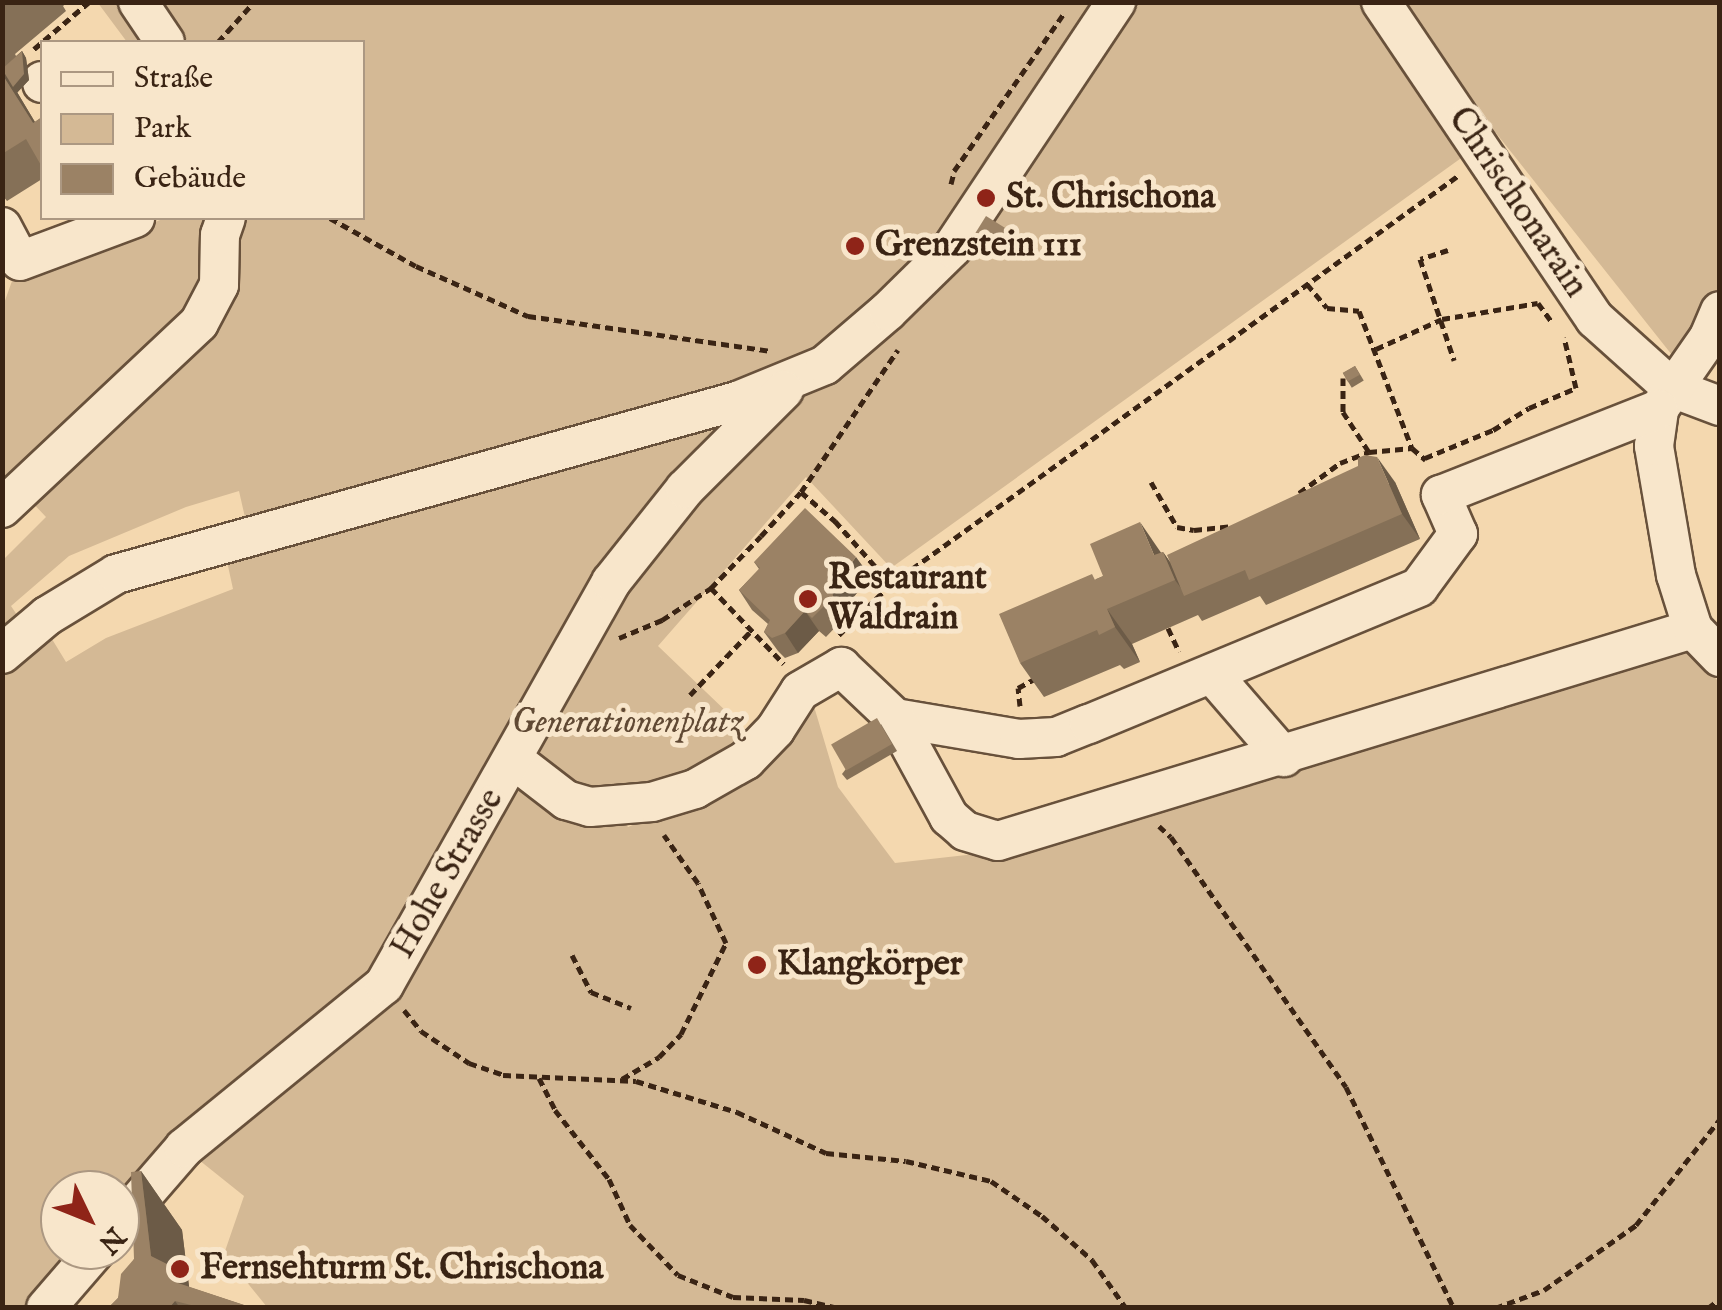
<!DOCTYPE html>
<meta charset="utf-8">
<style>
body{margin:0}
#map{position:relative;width:1722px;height:1310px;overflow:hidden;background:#f4d8af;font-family:"IM FELL English",serif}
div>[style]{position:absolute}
.green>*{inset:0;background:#d4b995}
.path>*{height:5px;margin-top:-2.5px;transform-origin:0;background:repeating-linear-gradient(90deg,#3a2414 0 8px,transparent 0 13px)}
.roads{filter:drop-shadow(2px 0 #68513b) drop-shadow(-2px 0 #68513b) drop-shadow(0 2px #68513b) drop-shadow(0 -2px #68513b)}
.minor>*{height:38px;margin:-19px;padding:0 19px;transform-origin:19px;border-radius:19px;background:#f8e6cb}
.wall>*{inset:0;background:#857057;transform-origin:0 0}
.shaded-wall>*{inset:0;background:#6c5b47}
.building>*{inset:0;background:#9b8265;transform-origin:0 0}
.dots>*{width:28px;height:28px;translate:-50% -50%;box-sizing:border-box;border:5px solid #f8e6cb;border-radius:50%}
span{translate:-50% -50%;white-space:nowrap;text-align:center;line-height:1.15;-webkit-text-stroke:10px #f8e6cb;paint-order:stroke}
.poi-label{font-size:35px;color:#3a2414;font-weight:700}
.left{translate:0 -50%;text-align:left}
.street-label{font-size:35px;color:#3a2414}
.park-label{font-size:35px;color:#604934;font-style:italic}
.frame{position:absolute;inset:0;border:5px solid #3a2414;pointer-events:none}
.legend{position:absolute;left:40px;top:40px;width:325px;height:180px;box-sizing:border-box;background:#f8e6cb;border:2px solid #ac9882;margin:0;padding:12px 18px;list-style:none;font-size:30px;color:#3a2414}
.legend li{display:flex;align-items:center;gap:20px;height:50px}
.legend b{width:50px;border:2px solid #ac9882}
.north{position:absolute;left:40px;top:1170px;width:100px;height:100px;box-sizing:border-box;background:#f8e6cb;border:2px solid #ac9882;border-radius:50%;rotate:133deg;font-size:28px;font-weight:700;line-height:40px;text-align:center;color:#3a2414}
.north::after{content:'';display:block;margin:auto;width:35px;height:45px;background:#8f2418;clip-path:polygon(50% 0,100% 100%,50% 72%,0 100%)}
</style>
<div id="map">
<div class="green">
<i style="clip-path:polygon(evenodd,98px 3px,1719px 3px,1719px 319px,1672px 355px,1496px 133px,891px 568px,806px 477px,658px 646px,754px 738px,712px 767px,607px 798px,628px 827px,727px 784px,813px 703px,838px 787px,895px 863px,1002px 851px,1686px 647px,1719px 682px,1719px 1307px,267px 1307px,224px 1254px,244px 1196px,184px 1148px,120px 1222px,120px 1190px,60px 1190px,60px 1250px,96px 1250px,46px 1307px,3px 1307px,3px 560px,46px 517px,29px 499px,3px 524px,2px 309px,12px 281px,165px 218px,362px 218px,362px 42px,127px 42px,98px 3px,239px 491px,249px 535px,223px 543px,233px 589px,106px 638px,66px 662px,44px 626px,31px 636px,11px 606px,69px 556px,186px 507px,239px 491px)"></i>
</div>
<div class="path">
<i style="left:218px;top:42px;width:54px;rotate:-48deg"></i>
<i style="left:34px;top:49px;width:72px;rotate:-40.5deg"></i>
<i style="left:954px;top:171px;width:194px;rotate:-55.1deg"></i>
<i style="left:951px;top:184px;width:12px;rotate:-76deg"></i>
<i style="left:330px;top:218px;width:98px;rotate:29.2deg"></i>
<i style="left:416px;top:266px;width:123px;rotate:24.1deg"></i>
<i style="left:528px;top:316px;width:246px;rotate:8.2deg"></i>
<i style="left:1448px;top:250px;width:29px;rotate:162deg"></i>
<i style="left:1420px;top:259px;width:107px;rotate:71.4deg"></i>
<i style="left:1307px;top:284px;width:31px;rotate:50deg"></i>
<i style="left:1327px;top:308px;width:32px;rotate:5deg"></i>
<i style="left:1359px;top:311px;width:147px;rotate:68.9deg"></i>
<i style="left:1376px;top:349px;width:72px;rotate:-24.4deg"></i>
<i style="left:1442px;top:319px;width:97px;rotate:-9.5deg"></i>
<i style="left:1538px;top:303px;width:22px;rotate:54deg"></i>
<i style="left:1343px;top:378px;width:34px;rotate:90deg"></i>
<i style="left:1343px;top:412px;width:48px;rotate:57deg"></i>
<i style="left:1425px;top:458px;width:74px;rotate:-22.4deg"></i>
<i style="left:1493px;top:430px;width:42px;rotate:-31.4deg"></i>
<i style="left:1529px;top:408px;width:51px;rotate:-23.1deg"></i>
<i style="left:1576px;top:388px;width:52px;rotate:-103.2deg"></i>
<i style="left:1151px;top:482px;width:52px;rotate:60deg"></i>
<i style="left:1177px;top:527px;width:17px;rotate:10deg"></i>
<i style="left:1194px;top:530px;width:37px;rotate:-6deg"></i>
<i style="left:801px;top:492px;width:45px;rotate:40.5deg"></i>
<i style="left:835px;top:521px;width:84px;rotate:48.4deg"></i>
<i style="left:891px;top:584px;width:73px;rotate:135.6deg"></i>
<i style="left:1299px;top:493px;width:51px;rotate:-36.2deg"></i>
<i style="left:1340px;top:463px;width:31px;rotate:-21deg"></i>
<i style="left:1369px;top:452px;width:43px;rotate:-5.3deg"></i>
<i style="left:1412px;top:448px;width:18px;rotate:41deg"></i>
<i style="left:891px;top:584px;width:700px;rotate:-35.76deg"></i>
<i style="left:711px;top:588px;width:105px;rotate:46.2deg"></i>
<i style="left:1168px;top:628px;width:26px;rotate:65deg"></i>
<i style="left:619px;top:638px;width:47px;rotate:-22.7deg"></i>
<i style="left:662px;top:620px;width:59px;rotate:-33.1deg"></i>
<i style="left:711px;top:588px;width:72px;rotate:-46.1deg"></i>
<i style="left:761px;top:536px;width:59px;rotate:-47.7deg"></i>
<i style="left:801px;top:492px;width:172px;rotate:-55.7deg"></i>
<i style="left:690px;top:695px;width:88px;rotate:-46.4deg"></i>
<i style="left:1020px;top:706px;width:18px;rotate:-96deg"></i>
<i style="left:1018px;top:688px;width:21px;rotate:-29deg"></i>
<i style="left:1159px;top:826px;width:16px;rotate:43deg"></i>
<i style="left:1171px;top:837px;width:305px;rotate:55deg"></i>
<i style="left:1346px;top:1087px;width:246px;rotate:64deg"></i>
<i style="left:572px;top:955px;width:42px;rotate:62.8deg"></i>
<i style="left:591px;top:992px;width:43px;rotate:21.8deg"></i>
<i style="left:404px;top:1010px;width:27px;rotate:51deg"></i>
<i style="left:421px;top:1031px;width:58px;rotate:33.7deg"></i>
<i style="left:469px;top:1063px;width:36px;rotate:19deg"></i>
<i style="left:503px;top:1075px;width:133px;rotate:2.6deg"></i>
<i style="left:636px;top:1081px;width:106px;rotate:17.1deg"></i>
<i style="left:737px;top:1112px;width:98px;rotate:24.7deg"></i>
<i style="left:826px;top:1153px;width:80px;rotate:5.7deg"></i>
<i style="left:906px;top:1161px;width:87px;rotate:13.2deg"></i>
<i style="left:991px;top:1181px;width:62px;rotate:34.5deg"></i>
<i style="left:1042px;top:1216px;width:67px;rotate:41.3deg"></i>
<i style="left:1092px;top:1260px;width:59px;rotate:54.7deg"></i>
<i style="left:539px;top:1078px;width:36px;rotate:63deg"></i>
<i style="left:555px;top:1110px;width:88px;rotate:52deg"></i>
<i style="left:609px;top:1179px;width:51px;rotate:65.5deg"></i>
<i style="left:630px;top:1225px;width:69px;rotate:46.2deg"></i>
<i style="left:678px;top:1275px;width:59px;rotate:21.8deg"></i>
<i style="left:733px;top:1297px;width:71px;rotate:2.4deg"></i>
<i style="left:804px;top:1300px;width:37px;rotate:13deg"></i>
<i style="left:622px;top:1079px;width:43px;rotate:-30.7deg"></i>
<i style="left:659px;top:1057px;width:32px;rotate:-46deg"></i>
<i style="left:681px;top:1034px;width:102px;rotate:-63.7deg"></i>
<i style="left:726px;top:943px;width:66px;rotate:-115deg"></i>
<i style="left:698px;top:883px;width:59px;rotate:-125.3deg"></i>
<i style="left:1495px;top:1308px;width:52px;rotate:-20.2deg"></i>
<i style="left:1544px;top:1290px;width:113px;rotate:-35.2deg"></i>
<i style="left:1636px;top:1225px;width:135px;rotate:-51.6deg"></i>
<i style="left:1708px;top:1308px;width:15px;rotate:-37deg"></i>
</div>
<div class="roads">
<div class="minor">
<i style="left:138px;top:2px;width:48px;rotate:56deg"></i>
<i style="left:1381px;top:2px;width:382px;rotate:56deg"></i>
<i style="left:1595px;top:319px;width:103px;rotate:41.9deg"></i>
<i style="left:1672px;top:388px;width:51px;rotate:20.6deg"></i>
<i style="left:42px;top:81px;width:2px;rotate:90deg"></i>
<i style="left:2px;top:227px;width:38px;rotate:62deg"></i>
<i style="left:20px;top:261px;width:123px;rotate:-20.5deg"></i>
<i style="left:2px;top:508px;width:270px;rotate:-43.2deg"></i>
<i style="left:199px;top:323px;width:43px;rotate:-62.2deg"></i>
<i style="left:219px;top:285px;width:50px;rotate:-88.9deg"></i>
<i style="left:220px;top:235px;width:18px;rotate:-71deg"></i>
<i style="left:1693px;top:629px;width:57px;rotate:-107.5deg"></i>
<i style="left:1676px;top:575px;width:131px;rotate:-99.7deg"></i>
<i style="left:1654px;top:446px;width:37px;rotate:-82deg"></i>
<i style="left:1659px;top:409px;width:88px;rotate:-55.2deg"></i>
<i style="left:1709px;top:337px;width:28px;rotate:-67deg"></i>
<i style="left:2px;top:654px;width:59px;rotate:-40.2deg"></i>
<i style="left:47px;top:616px;width:81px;rotate:-31.3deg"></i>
<i style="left:116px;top:574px;width:645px;rotate:-15.57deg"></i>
<i style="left:737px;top:401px;width:95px;rotate:-22.2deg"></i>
<i style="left:825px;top:365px;width:83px;rotate:-40.6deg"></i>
<i style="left:888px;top:311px;width:90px;rotate:-44.5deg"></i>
<i style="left:952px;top:248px;width:296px;rotate:-56.3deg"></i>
<i style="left:1212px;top:674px;width:110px;rotate:49.1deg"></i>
<i style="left:895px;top:718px;width:126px;rotate:9.6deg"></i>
<i style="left:1019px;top:739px;width:37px;rotate:-3deg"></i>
<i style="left:1056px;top:737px;width:35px;rotate:-22deg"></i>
<i style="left:1089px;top:724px;width:357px;rotate:-22.5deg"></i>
<i style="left:1419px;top:587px;width:66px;rotate:-53.7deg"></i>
<i style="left:1458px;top:534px;width:43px;rotate:-113.6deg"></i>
<i style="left:1441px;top:495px;width:234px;rotate:-21.5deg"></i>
<i style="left:514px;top:760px;width:66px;rotate:37.6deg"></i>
<i style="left:566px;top:800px;width:25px;rotate:16deg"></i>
<i style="left:590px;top:807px;width:62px;rotate:-4.6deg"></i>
<i style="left:652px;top:802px;width:45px;rotate:-16.8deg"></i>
<i style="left:695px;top:789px;width:59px;rotate:-29.6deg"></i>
<i style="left:746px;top:760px;width:42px;rotate:-46deg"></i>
<i style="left:775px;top:730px;width:46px;rotate:-57.3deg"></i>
<i style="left:800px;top:691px;width:48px;rotate:-30.3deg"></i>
<i style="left:841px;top:667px;width:74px;rotate:43.4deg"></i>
<i style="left:895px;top:718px;width:113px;rotate:61.4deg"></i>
<i style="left:949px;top:817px;width:21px;rotate:41deg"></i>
<i style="left:965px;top:831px;width:34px;rotate:17deg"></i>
<i style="left:998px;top:841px;width:727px;rotate:-16.96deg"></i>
<i style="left:1693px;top:629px;width:39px;rotate:46deg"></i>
<i style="left:120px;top:1222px;width:98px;rotate:-49.1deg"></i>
<i style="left:184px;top:1148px;width:258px;rotate:-39.2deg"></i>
<i style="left:384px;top:985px;width:463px;rotate:-60.6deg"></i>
<i style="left:611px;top:582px;width:119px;rotate:-51.5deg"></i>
<i style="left:685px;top:489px;width:140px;rotate:-45deg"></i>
<i style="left:46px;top:1308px;width:77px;rotate:-49.2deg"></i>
</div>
</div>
<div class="wall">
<i style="clip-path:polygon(2px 2px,68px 2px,63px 6px,66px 11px,15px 54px,16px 56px,22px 51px,26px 58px,29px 80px,17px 92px,35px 122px,42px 117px,42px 179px,7px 201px,2px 195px)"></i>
<i style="clip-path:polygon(1007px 229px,1011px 236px,997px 257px,977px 244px,972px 237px)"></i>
<i style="left:1355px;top:366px;width:17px;height:14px;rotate:59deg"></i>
<i style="clip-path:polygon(1395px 482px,1420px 539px,1266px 605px,1260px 596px,1202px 621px,1198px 615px,1132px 644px,1140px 662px,1124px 669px,1120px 665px,1044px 697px,1020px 663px,1096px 579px,1163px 552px,1170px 562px)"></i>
<i style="clip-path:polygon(754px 562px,870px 576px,846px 607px,846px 616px,826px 637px,819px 631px,798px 653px,785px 658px,778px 651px,764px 632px,768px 624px,752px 610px,739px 590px,759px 569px)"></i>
<i style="clip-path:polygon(881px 724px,897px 751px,847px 780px,842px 774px)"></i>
<i style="clip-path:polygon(141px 1171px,182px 1230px,189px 1287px,253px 1308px,108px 1308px,118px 1298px,134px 1259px)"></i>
</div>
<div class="shaded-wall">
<i style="clip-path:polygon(22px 51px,26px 58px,29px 80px,17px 93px,17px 92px,42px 134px,42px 137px,2px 74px,2px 70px)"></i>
<i style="clip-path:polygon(1007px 229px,1011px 236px,997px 257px,992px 251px)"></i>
<i style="clip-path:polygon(1377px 457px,1395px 482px,1420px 539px,1402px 514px)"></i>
<i style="clip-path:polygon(1140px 522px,1164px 557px,1154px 555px)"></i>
<i style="clip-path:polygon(1163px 552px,1187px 586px,1186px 595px,1175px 580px)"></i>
<i style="clip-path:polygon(856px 557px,870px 576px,846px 607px,846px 616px,833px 597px,832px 588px)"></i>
<i style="clip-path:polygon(1107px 609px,1132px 644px,1140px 662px,1115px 627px)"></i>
<i style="clip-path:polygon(805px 611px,819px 631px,798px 653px,785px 633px)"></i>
<i style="clip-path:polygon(141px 1171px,182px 1230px,191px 1302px,151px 1256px)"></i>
<i style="clip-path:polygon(175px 1301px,180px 1308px,169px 1308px)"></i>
</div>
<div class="building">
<i style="clip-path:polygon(22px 51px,24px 74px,13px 87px,2px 69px)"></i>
<i style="clip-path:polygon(2px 74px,33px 123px,42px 117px,42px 167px,26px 139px,2px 154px)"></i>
<i style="left:986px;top:216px;width:25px;height:25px;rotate:32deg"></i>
<i style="left:1355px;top:366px;width:10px;height:14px;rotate:61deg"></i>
<i style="clip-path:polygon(1365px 455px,1377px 457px,1402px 514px,1249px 580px,1245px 570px,1184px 596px,1167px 555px,1358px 466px,1358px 458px)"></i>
<i style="clip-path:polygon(805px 508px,856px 557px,832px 588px,833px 597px,812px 618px,805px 611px,785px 633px,772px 638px,764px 632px,770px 620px,739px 590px,760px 568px,754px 562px)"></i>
<i style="clip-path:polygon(1140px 522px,1154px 555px,1163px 552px,1175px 580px,1107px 609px,1115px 627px,1099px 635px,1097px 630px,1020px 663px,999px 614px,1092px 574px,1095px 580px,1103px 576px,1090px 544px)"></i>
<i style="left:877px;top:718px;width:30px;height:53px;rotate:60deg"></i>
<i style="clip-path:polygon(141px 1171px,151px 1256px,171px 1266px,178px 1283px,253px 1308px,203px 1308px,175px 1301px,169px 1308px,108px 1308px,118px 1298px,121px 1274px,134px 1259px,131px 1172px)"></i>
</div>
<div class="dots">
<i style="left:986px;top:198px;background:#8f2418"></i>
<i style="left:855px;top:246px;background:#8f2418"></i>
<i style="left:808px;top:599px;background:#8f2418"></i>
<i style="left:757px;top:965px;background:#8f2418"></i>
<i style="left:180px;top:1269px;background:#8f2418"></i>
</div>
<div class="poi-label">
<span class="left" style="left:1006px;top:198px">St. Chrischona</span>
<span class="left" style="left:875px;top:246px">Grenzstein 111</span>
<span class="left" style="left:828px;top:599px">Restaurant<br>Waldrain</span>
<span class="left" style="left:777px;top:965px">Klangkörper</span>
<span class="left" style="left:200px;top:1269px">Fernsehturm St. Chrischona</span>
</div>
<div class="street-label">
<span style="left:1517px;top:203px;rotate:56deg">Chrischonarain</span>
<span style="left:448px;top:874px;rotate:-60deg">Hohe Strasse</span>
</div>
<div class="park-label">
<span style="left:627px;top:723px">Generationenplatz</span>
</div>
<div class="frame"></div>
<ul class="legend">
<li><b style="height:12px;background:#f8e6cb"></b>Straße</li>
<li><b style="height:28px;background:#d4b995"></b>Park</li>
<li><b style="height:28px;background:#9b8265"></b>Gebäude</li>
</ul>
<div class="north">N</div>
</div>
